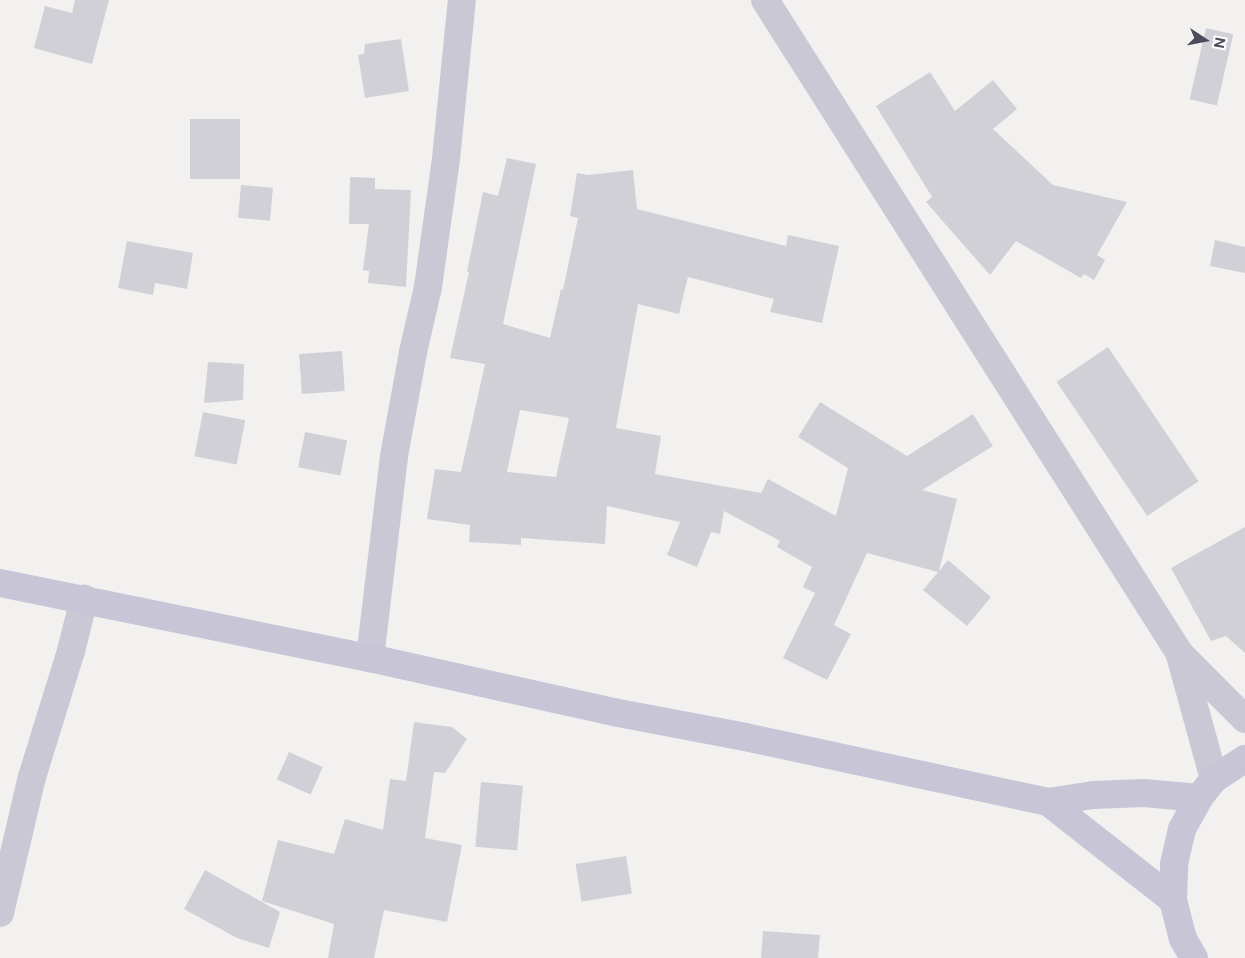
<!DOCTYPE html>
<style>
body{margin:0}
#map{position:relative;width:1245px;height:958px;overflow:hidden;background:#f2f1f0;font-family:"Public Sans",sans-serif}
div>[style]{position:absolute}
.building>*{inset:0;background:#d2d0d7;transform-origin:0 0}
.street>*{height:28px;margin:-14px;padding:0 14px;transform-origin:14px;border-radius:14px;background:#cac8d5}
.secondary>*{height:28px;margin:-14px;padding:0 14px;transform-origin:14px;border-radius:14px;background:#c8c5d6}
span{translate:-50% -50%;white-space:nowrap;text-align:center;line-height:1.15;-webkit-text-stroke:4px #fff;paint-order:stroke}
.north{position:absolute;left:1180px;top:15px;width:50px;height:50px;-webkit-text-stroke:4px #fff;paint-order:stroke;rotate:101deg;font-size:14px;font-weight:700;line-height:20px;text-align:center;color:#4c4a5b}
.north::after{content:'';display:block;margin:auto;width:18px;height:22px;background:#4c4a5b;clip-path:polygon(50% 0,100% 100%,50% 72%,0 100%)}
</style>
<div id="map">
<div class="building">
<i style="clip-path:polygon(75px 0,109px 0,92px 64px,34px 48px,45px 6px,72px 13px)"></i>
<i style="left:1206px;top:28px;width:28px;height:73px;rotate:13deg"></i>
<i style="clip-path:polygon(401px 39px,409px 91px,365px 98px,358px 55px,364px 54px,365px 44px)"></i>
<i style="clip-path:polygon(930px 72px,955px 111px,993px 80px,1017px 109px,993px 129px,1053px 185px,1127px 202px,1097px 255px,1105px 260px,1094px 280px,1084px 274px,1081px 278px,1016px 241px,990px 275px,926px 202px,932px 197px,876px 106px)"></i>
<i style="left:190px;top:119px;width:50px;height:60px"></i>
<i style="clip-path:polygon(evenodd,507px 158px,536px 164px,503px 324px,550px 338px,561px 289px,563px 290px,578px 218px,570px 216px,577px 173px,588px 175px,633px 170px,637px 209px,786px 246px,788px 235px,839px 246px,822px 323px,770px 312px,774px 299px,688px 277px,679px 314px,638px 304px,616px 428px,661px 436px,655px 474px,761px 493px,768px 479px,836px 516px,848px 468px,798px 437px,820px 402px,907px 456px,973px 414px,993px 446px,922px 490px,957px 499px,939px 571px,948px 560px,991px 597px,967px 626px,923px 590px,938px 572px,867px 553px,834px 625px,851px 634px,827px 680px,783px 658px,815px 593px,803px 587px,812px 567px,777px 547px,780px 541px,724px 511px,720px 534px,711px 532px,697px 567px,667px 555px,680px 522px,607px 506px,605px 544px,521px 538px,521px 545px,469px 542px,470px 525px,427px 519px,435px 469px,461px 472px,485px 364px,450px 358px,469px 272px,467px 272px,483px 192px,498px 196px,507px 158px,520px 410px,569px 418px,556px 477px,507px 472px,520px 410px)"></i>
<i style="clip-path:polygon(350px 177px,375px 178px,375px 189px,411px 190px,406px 287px,368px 283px,369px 271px,363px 270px,369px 224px,349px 224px)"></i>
<i style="left:241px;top:185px;width:32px;height:33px;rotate:5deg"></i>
<i style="clip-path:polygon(1215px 240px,1245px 247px,1245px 273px,1210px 266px)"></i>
<i style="clip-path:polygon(127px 241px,193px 253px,187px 289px,155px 283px,153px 295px,118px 288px)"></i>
<i style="left:1108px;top:347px;width:162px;height:62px;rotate:56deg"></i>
<i style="left:342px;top:351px;width:40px;height:43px;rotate:86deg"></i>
<i style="clip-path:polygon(208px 362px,244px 364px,243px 400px,204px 403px)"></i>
<i style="left:203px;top:412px;width:43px;height:45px;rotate:11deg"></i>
<i style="left:305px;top:432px;width:43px;height:36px;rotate:11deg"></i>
<i style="clip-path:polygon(1245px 527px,1245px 653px,1226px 636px,1211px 641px,1171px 568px)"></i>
<i style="clip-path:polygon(414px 722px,452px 727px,467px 739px,445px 773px,434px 772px,425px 838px,462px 845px,447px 922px,384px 910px,374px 958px,328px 958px,334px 924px,262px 901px,278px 840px,334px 854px,345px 819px,383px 830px,390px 779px,406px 781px)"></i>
<i style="left:289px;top:752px;width:37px;height:30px;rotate:24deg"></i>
<i style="left:481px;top:782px;width:42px;height:65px;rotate:5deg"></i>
<i style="left:626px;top:856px;width:38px;height:51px;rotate:81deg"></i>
<i style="clip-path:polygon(205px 870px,280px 912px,269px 948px,237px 938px,184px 909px)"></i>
<i style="clip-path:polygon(763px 931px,820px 935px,818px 958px,761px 958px)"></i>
</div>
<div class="street">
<i style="left:765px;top:0;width:775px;rotate:57.6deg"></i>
<i style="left:1180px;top:654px;width:92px;rotate:45deg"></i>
<i style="left:1180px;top:655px;width:129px;rotate:74.7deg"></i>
<i style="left:370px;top:658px;width:203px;rotate:-83.2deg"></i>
<i style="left:394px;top:456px;width:106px;rotate:-79.6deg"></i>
<i style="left:413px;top:352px;width:67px;rotate:-77deg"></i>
<i style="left:428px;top:287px;width:129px;rotate:-82deg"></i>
<i style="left:446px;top:159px;width:160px;rotate:-84.3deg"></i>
<i style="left:0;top:913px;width:140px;rotate:-76.8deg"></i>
<i style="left:32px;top:777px;width:132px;rotate:-72.8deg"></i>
<i style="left:71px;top:651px;width:54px;rotate:-76deg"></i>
</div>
<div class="secondary">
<i style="left:0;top:583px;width:378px;rotate:11.5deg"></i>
<i style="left:370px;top:658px;width:249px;rotate:12.5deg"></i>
<i style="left:613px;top:712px;width:134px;rotate:10.7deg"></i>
<i style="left:745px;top:737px;width:310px;rotate:12.1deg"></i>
<i style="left:1048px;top:802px;width:46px;rotate:-8.8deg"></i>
<i style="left:1093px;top:795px;width:51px;rotate:-2.2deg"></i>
<i style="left:1144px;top:793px;width:55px;rotate:5.2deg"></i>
<i style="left:1048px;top:802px;width:159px;rotate:38.1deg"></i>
<i style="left:1194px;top:958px;width:22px;rotate:-120deg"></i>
<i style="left:1183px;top:939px;width:40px;rotate:-104.4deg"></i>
<i style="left:1173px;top:900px;width:36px;rotate:-88deg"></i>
<i style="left:1174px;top:864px;width:36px;rotate:-77deg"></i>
<i style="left:1182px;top:829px;width:35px;rotate:-61deg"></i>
<i style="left:1199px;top:798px;width:24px;rotate:-52deg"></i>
<i style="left:1214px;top:779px;width:37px;rotate:-33deg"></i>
</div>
<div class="north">N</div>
</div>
